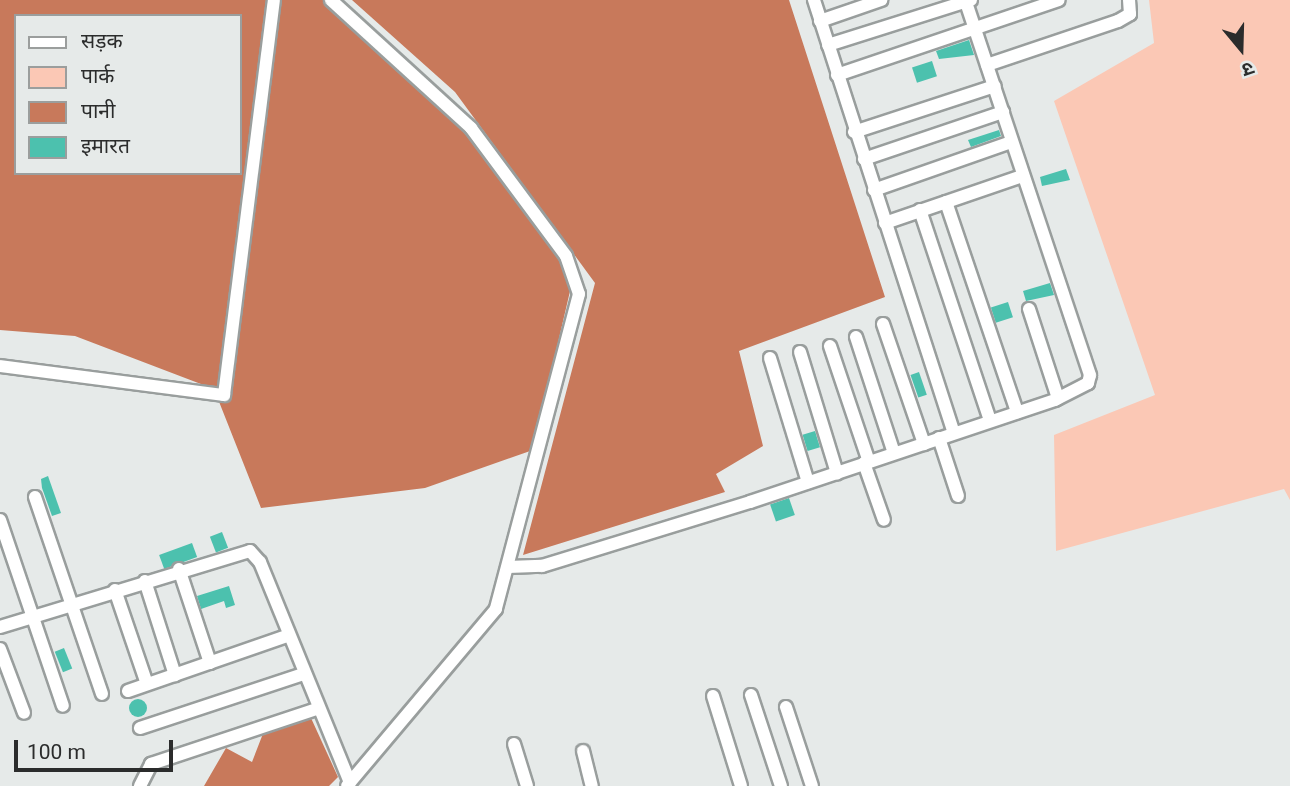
<!DOCTYPE html>
<meta charset="utf-8">
<style>
body{margin:0}
#map{position:relative;width:1290px;height:786px;overflow:hidden;background:#e6eae9;font-family:Roboto,"Noto Sans Devanagari",sans-serif}
div>[style]{position:absolute}
.green>*{inset:0;background:#fbc8b5}
.water>*{inset:0;background:#c8795b}
.building>*{inset:0;background:#4cc1ae;transform-origin:0 0}
.round{border-radius:50%}
.roads{filter:drop-shadow(2px 0 #999e9d) drop-shadow(-2px 0 #999e9d) drop-shadow(0 2px #999e9d) drop-shadow(0 -2px #999e9d)}
.minor>*{height:12px;margin:-6px;padding:0 6px;transform-origin:6px;border-radius:6px;background:#fff}
span{translate:-50% -50%;white-space:nowrap;text-align:center;line-height:1.15;-webkit-text-stroke:6px #e6eae9;paint-order:stroke}
.legend{position:absolute;left:14px;top:14px;width:228px;height:161px;box-sizing:border-box;background:#e6eae9;border:2px solid #9b9e9d;margin:0;padding:9px 12px;list-style:none;font-size:21px;color:#2b2c2c}
.legend li{display:flex;align-items:center;gap:14px;height:35px}
.legend b{width:35px;border:2px solid #9b9e9d}
.north{position:absolute;left:1206px;top:14px;width:70px;height:70px;-webkit-text-stroke:5px #e6eae9;paint-order:stroke;rotate:161deg;font-size:19px;font-weight:700;line-height:28px;text-align:center;color:#2b2c2c}
.north::after{content:'';display:block;margin:auto;width:24px;height:32px;background:#2b2c2c;clip-path:polygon(50% 0,100% 100%,50% 72%,0 100%)}
.scale{position:absolute;left:14px;top:740px;width:159px;height:32px;box-sizing:border-box;border:4px solid #2b2c2c;border-top:0;padding-left:9px;font-size:21px;line-height:24px;white-space:nowrap;color:#2b2c2c;-webkit-text-stroke:5px #e6eae9;paint-order:stroke}
</style>
<div id="map">
<div class="green">
<i style="clip-path:polygon(1149px 0,1290px 0,1290px 500px,1284px 489px,1056px 551px,1054px 435px,1155px 395px,1054px 101px,1154px 43px)"></i>
</div>
<div class="water">
<i style="clip-path:polygon(evenodd,0 0,338px 0,449px 103px,574px 274px,533px 450px,425px 488px,261px 508px,214px 389px,75px 336px,0 330px,0 0,16px 16px,240px 16px,240px 173px,16px 173px,16px 16px)"></i>
<i style="clip-path:polygon(352px 0,789px 0,885px 297px,739px 351px,763px 446px,716px 474px,725px 492px,523px 555px,595px 283px,455px 92px)"></i>
<i style="clip-path:polygon(311px 718px,338px 777px,329px 786px,204px 786px,226px 748px,252px 762px,264px 731px)"></i>
</div>
<div class="building">
<i style="clip-path:polygon(969px 40px,974px 55px,939px 59px,936px 51px)"></i>
<i style="left:932px;top:61px;width:16px;height:21px;rotate:72deg"></i>
<i style="clip-path:polygon(999px 130px,1001px 136px,971px 147px,968px 140px)"></i>
<i style="clip-path:polygon(1066px 169px,1070px 180px,1042px 186px,1040px 177px)"></i>
<i style="clip-path:polygon(1050px 283px,1054px 295px,1026px 301px,1023px 291px)"></i>
<i style="left:1008px;top:302px;width:16px;height:18px;rotate:72deg"></i>
<i style="left:919px;top:372px;width:24px;height:9px;rotate:71deg"></i>
<i style="left:815px;top:431px;width:17px;height:13px;rotate:73deg"></i>
<i style="clip-path:polygon(48px 476px,61px 513px,52px 516px,42px 488px,41px 479px)"></i>
<i style="left:789px;top:498px;width:18px;height:20px;rotate:71deg"></i>
<i style="left:222px;top:532px;width:17px;height:13px;rotate:69deg"></i>
<i style="left:192px;top:543px;width:15px;height:35px;rotate:70deg"></i>
<i style="clip-path:polygon(229px 586px,235px 605px,226px 608px,224px 601px,201px 609px,197px 596px)"></i>
<i style="left:64px;top:648px;width:22px;height:10px;rotate:68deg"></i>
<i class="round" style="left:129px;top:699px;width:18px;height:18px"></i>
</div>
<div class="roads">
<div class="minor">
<i style="left:331px;top:0;width:190px;rotate:42.4deg"></i>
<i style="left:471px;top:128px;width:159px;rotate:53.4deg"></i>
<i style="left:566px;top:256px;width:40px;rotate:71.1deg"></i>
<i style="left:579px;top:294px;width:326px;rotate:104.8deg"></i>
<i style="left:496px;top:609px;width:231px;rotate:130.1deg"></i>
<i style="left:814px;top:0;width:455px;rotate:72.1deg"></i>
<i style="left:820px;top:21px;width:65px;rotate:-19deg"></i>
<i style="left:828px;top:45px;width:150px;rotate:-17.5deg"></i>
<i style="left:987px;top:65px;width:138px;rotate:-18.6deg"></i>
<i style="left:1118px;top:21px;width:14px;rotate:-30deg"></i>
<i style="left:1130px;top:14px;width:14px;rotate:-94deg"></i>
<i style="left:837px;top:75px;width:234px;rotate:-18.7deg"></i>
<i style="left:854px;top:132px;width:148px;rotate:-18.1deg"></i>
<i style="left:864px;top:159px;width:147px;rotate:-18.7deg"></i>
<i style="left:874px;top:190px;width:145px;rotate:-19.3deg"></i>
<i style="left:946px;top:202px;width:222px;rotate:71.3deg"></i>
<i style="left:920px;top:210px;width:222px;rotate:71.6deg"></i>
<i style="left:885px;top:223px;width:145px;rotate:-18.9deg"></i>
<i style="left:1029px;top:309px;width:94px;rotate:72deg"></i>
<i style="left:883px;top:324px;width:127px;rotate:71.1deg"></i>
<i style="left:856px;top:337px;width:122px;rotate:71.9deg"></i>
<i style="left:830px;top:346px;width:122px;rotate:71.4deg"></i>
<i style="left:800px;top:352px;width:127px;rotate:73deg"></i>
<i style="left:770px;top:358px;width:130px;rotate:73deg"></i>
<i style="left:0;top:366px;width:226px;rotate:7.4deg"></i>
<i style="left:224px;top:395px;width:398px;rotate:-82.8deg"></i>
<i style="left:939px;top:438px;width:61px;rotate:71.9deg"></i>
<i style="left:864px;top:463px;width:60px;rotate:70.7deg"></i>
<i style="left:35px;top:497px;width:208px;rotate:71.2deg"></i>
<i style="left:0;top:520px;width:196px;rotate:71.3deg"></i>
<i style="left:508px;top:567px;width:34px;rotate:-2deg"></i>
<i style="left:542px;top:566px;width:218px;rotate:-17.1deg"></i>
<i style="left:750px;top:502px;width:322px;rotate:-18.5deg"></i>
<i style="left:1055px;top:400px;width:37px;rotate:-27deg"></i>
<i style="left:1088px;top:383px;width:8px;rotate:-76deg"></i>
<i style="left:1090px;top:375px;width:395px;rotate:-108.4deg"></i>
<i style="left:179px;top:569px;width:99px;rotate:71.7deg"></i>
<i style="left:145px;top:581px;width:99px;rotate:72.3deg"></i>
<i style="left:115px;top:590px;width:99px;rotate:71.2deg"></i>
<i style="left:0;top:627px;width:261px;rotate:-16.9deg"></i>
<i style="left:250px;top:551px;width:15px;rotate:48deg"></i>
<i style="left:260px;top:562px;width:238px;rotate:67.8deg"></i>
<i style="left:0;top:649px;width:68px;rotate:69.4deg"></i>
<i style="left:128px;top:691px;width:168px;rotate:-19.1deg"></i>
<i style="left:751px;top:695px;width:96px;rotate:71.8deg"></i>
<i style="left:713px;top:696px;width:94px;rotate:72.7deg"></i>
<i style="left:786px;top:707px;width:83px;rotate:71.8deg"></i>
<i style="left:140px;top:728px;width:172px;rotate:-18.3deg"></i>
<i style="left:514px;top:744px;width:44px;rotate:72.8deg"></i>
<i style="left:583px;top:751px;width:36px;rotate:76deg"></i>
<i style="left:140px;top:786px;width:25px;rotate:-63deg"></i>
<i style="left:151px;top:764px;width:174px;rotate:-18.4deg"></i>
</div>
</div>
<ul class="legend">
<li><b style="height:9px;background:#fff"></b>सड़क</li>
<li><b style="height:19px;background:#fbc8b5"></b>पार्क</li>
<li><b style="height:19px;background:#c8795b"></b>पानी</li>
<li><b style="height:19px;background:#4cc1ae"></b>इमारत</li>
</ul>
<div class="north">उ</div>
<div class="scale">100 m</div>
</div>
